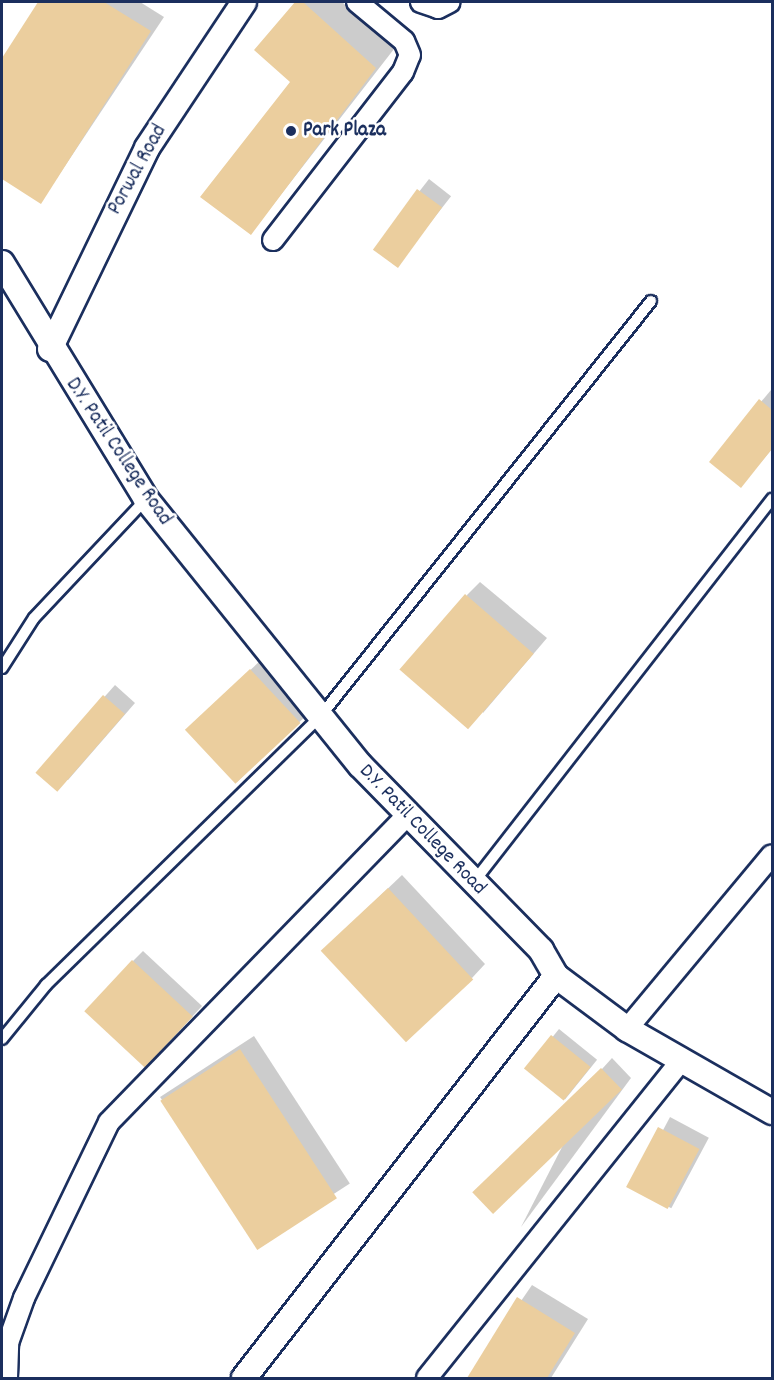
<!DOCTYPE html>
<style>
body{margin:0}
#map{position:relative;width:774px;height:1380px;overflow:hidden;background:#fff;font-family:Dekko,sans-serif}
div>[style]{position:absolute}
.shadow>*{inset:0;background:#0003;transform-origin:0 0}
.building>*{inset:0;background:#ebce9e;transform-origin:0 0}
.roads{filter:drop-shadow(2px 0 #1b2f5e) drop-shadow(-2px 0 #1b2f5e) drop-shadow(0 2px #1b2f5e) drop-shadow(0 -2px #1b2f5e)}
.service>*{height:10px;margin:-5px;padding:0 5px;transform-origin:5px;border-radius:5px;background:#fff}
.minor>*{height:20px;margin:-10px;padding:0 10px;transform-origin:10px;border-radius:10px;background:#fff}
.tertiary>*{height:24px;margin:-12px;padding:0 12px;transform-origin:12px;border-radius:12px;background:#fff}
.dots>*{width:16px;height:16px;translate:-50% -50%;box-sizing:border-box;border:3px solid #fff;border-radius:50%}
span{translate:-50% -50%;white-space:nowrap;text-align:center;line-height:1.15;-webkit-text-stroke:5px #fff;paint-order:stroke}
.poi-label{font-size:21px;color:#1b2f5e;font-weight:700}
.left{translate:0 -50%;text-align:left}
.street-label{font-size:21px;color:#1b2f5e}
.frame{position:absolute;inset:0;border:3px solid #1b2f5e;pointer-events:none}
</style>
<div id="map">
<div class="shadow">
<i style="clip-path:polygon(39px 2px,140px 2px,164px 17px,41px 202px,2px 177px,2px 61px)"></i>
<i style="clip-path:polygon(297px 2px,342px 2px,394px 49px,251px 233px,292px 81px,256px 50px)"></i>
<i style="left:429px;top:179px;width:28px;height:89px;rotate:38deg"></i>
<i style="clip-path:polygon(771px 390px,772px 449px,741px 486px,711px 461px)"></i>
<i style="clip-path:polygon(480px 582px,547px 638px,483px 713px,467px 595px)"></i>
<i style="clip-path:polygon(262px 659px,311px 711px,237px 782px,198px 719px)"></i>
<i style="clip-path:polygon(115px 685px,135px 703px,68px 780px,37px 773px)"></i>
<i style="clip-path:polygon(402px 875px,485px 964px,472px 978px,337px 937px)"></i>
<i style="clip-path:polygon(143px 951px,202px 1006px,156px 1056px,133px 961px)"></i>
<i style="left:559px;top:1029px;width:49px;height:51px;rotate:39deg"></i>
<i style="left:254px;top:1036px;width:176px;height:112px;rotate:57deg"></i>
<i style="clip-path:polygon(612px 1058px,631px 1078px,521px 1227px,602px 1069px)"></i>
<i style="left:670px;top:1117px;width:44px;height:80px;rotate:28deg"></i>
<i style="clip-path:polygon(532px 1285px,588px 1319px,551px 1378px,468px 1378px)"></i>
</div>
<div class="building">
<i style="clip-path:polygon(38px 2px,104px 2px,151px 31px,41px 204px,2px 179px,2px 58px)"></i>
<i style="clip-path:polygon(295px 2px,303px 2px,376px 68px,251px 235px,200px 197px,290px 82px,254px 50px)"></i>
<i style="left:417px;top:189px;width:31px;height:75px;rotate:36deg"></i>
<i style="clip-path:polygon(759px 399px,772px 410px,772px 449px,741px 488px,709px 462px)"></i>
<i style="left:465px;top:594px;width:91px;height:100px;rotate:41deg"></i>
<i style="left:250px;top:669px;width:74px;height:89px;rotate:47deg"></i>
<i style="left:103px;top:695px;width:29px;height:103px;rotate:41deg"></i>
<i style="left:388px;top:888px;width:125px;height:92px;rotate:47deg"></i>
<i style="left:132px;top:960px;width:83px;height:70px;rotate:43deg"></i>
<i style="left:551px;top:1035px;width:51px;height:43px;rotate:39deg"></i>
<i style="left:240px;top:1049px;width:178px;height:95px;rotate:57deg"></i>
<i style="left:601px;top:1068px;width:30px;height:179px;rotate:46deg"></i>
<i style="left:658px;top:1127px;width:47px;height:68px;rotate:28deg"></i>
<i style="clip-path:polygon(517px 1297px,575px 1333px,547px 1378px,467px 1378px)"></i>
</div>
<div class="roads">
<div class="service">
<i style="left:2px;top:668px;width:59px;rotate:-57.4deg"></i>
<i style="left:34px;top:618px;width:163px;rotate:-46.7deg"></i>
<i style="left:473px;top:883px;width:487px;rotate:-52.1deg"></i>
<i style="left:2px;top:1039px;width:70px;rotate:-50.8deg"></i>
<i style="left:46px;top:985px;width:382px;rotate:-44.4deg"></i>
<i style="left:319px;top:718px;width:533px;rotate:-51.47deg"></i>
</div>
<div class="minor">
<i style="left:421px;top:2px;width:18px;rotate:19deg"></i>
<i style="left:438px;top:8px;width:13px;rotate:-27deg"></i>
<i style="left:273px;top:240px;width:212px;rotate:-52.3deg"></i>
<i style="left:403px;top:72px;width:18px;rotate:-68deg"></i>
<i style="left:410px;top:55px;width:15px;rotate:-113deg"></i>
<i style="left:404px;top:41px;width:61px;rotate:-140.3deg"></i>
<i style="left:627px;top:1029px;width:226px;rotate:-50.2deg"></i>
<i style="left:7px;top:1378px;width:35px;rotate:-88deg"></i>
<i style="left:8px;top:1343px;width:48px;rotate:-70.4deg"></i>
<i style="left:24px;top:1298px;width:195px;rotate:-64.2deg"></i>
<i style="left:109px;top:1122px;width:427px;rotate:-45.8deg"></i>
<i style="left:427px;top:1378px;width:405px;rotate:-51.3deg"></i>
</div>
<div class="tertiary">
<i style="left:2px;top:263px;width:276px;rotate:58.6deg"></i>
<i style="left:146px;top:499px;width:341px;rotate:51.2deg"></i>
<i style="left:360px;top:765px;width:259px;rotate:45.6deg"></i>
<i style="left:541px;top:950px;width:30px;rotate:60deg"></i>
<i style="left:556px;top:976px;width:509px;rotate:127.82deg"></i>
<i style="left:50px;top:349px;width:223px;rotate:-64.2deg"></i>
<i style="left:147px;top:148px;width:175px;rotate:-56.4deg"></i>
<i style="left:556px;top:976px;width:89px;rotate:36.7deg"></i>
<i style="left:627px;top:1029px;width:167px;rotate:29.8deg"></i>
</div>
</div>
<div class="dots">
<i style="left:291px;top:131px;background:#1b2f5e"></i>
</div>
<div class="poi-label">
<span class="left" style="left:303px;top:131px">Park Plaza</span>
</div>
<div class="street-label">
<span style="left:138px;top:170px;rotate:-61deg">Porwal Road</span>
<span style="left:118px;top:452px;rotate:56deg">D.Y. Patil College Road</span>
<span style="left:422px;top:830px;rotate:46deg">D.Y. Patil College Road</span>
</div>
<div class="frame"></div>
</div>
